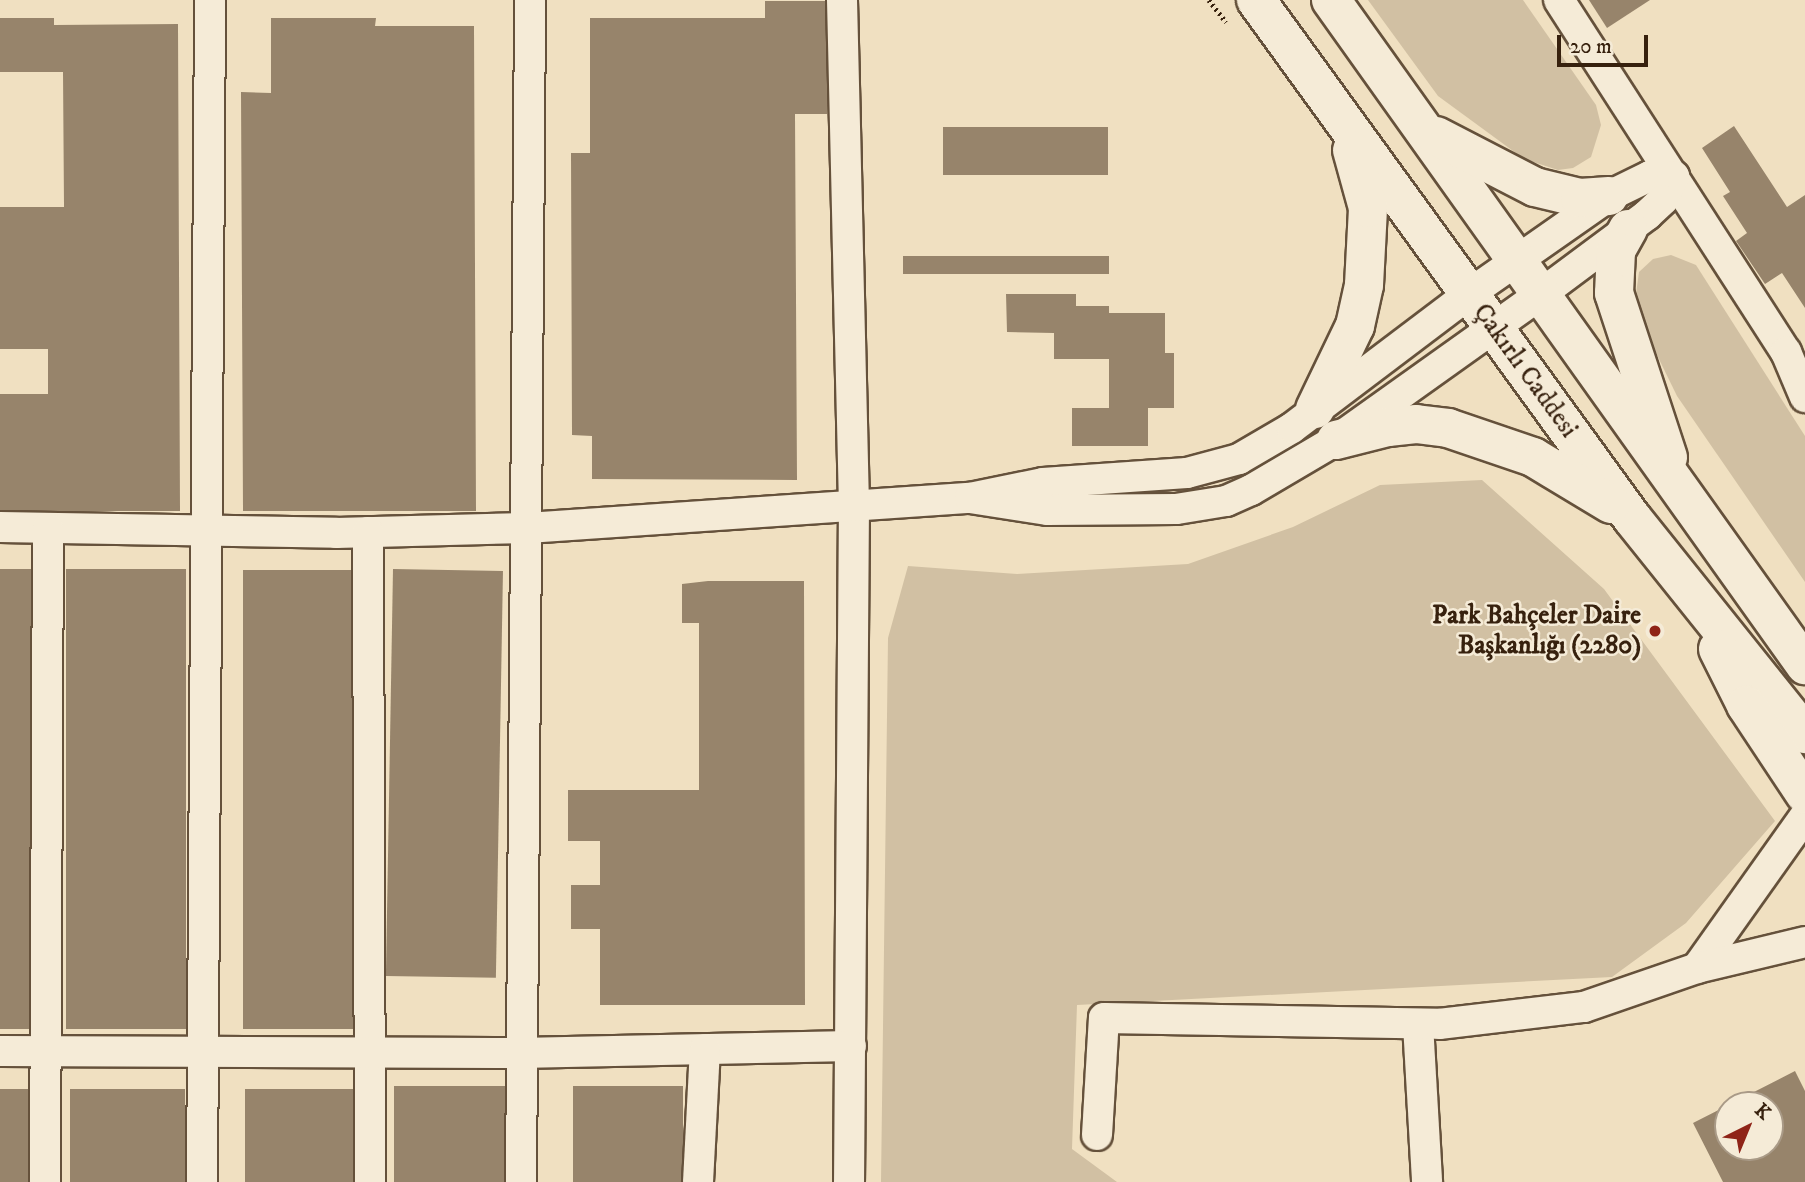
<!DOCTYPE html>
<meta charset="utf-8">
<style>
body{margin:0}
#map{position:relative;width:1805px;height:1182px;overflow:hidden;background:#f0e0c1;font-family:"IM FELL DW Pica",serif}
div>[style]{position:absolute}
.green>*{inset:0;background:#d1c0a3}
.building>*{inset:0;background:#97846b;transform-origin:0 0}
.path>*{height:4.5px;margin-top:-2.25px;transform-origin:0;background:repeating-linear-gradient(90deg,#37210e 0 2px,transparent 0 5.5px)}
.roads{filter:drop-shadow(2px 0 #65513b) drop-shadow(-2px 0 #65513b) drop-shadow(0 2px #65513b) drop-shadow(0 -2px #65513b)}
.street>*{height:30px;margin:-15px;padding:0 15px;transform-origin:15px;border-radius:15px;background:#f5ebd7}
.secondary>*{height:38px;margin:-19px;padding:0 19px;transform-origin:19px;border-radius:19px;background:#f5ebd7}
.dots>*{width:19px;height:19px;translate:-50% -50%;box-sizing:border-box;border:4px solid #f5ebd7;border-radius:50%}
span{translate:-50% -50%;white-space:nowrap;text-align:center;line-height:1.15;-webkit-text-stroke:5px #f5ebd7;paint-order:stroke}
.street-label{font-size:26px;color:#37210e}
.poi-label{font-size:26px;color:#37210e;font-weight:700}
.right{translate:-100% -50%;text-align:right}
.north{position:absolute;left:1714px;top:1091px;width:70px;height:70px;box-sizing:border-box;background:#f5ebd7;border:2px solid #a99a87;border-radius:50%;rotate:43deg;font-size:19px;font-weight:700;line-height:28px;text-align:center;color:#37210e}
.north::after{content:'';display:block;margin:auto;width:24px;height:32px;background:#8f2418;clip-path:polygon(50% 0,100% 100%,50% 72%,0 100%)}
.scale{position:absolute;left:1557px;top:35px;width:91px;height:32px;box-sizing:border-box;border:4px solid #37210e;border-top:0;padding-left:9px;font-size:21px;line-height:24px;white-space:nowrap;color:#37210e;-webkit-text-stroke:5px #f5ebd7;paint-order:stroke}
</style>
<div id="map">
<div class="green">
<i style="clip-path:polygon(1368px 0,1523px 0,1596px 105px,1601px 125px,1591px 157px,1573px 168px,1558px 170px,1524px 159px,1438px 96px)"></i>
<i style="clip-path:polygon(1671px 255px,1696px 265px,1805px 436px,1805px 582px,1677px 396px,1634px 308px,1639px 272px,1653px 259px)"></i>
<i style="clip-path:polygon(1482px 480px,1604px 589px,1775px 821px,1686px 923px,1612px 977px,1077px 1005px,1072px 1149px,1117px 1182px,881px 1182px,888px 638px,908px 566px,1017px 574px,1188px 564px,1293px 527px,1380px 485px)"></i>
</div>
<div class="building">
<i style="clip-path:polygon(1589px 0,1650px 0,1607px 28px)"></i>
<i style="clip-path:polygon(765px 1px,827px 1px,827px 114px,795px 114px,797px 480px,592px 479px,592px 436px,572px 435px,571px 153px,590px 153px,590px 18px,765px 18px)"></i>
<i style="clip-path:polygon(0 18px,54px 18px,54px 25px,178px 24px,180px 511px,0 511px,0 394px,48px 394px,48px 349px,0 349px,0 207px,64px 207px,63px 72px,0 72px)"></i>
<i style="clip-path:polygon(271px 18px,376px 18px,375px 26px,474px 26px,476px 511px,243px 511px,241px 92px,271px 93px)"></i>
<i style="clip-path:polygon(1734px 126px,1787px 207px,1805px 195px,1805px 308px,1782px 273px,1765px 284px,1736px 241px,1747px 233px,1723px 196px,1730px 192px,1702px 148px)"></i>
<i style="left:943px;top:127px;width:165px;height:48px"></i>
<i style="left:903px;top:256px;width:206px;height:18px"></i>
<i style="clip-path:polygon(1006px 294px,1076px 294px,1076px 306px,1109px 306px,1109px 313px,1165px 313px,1165px 353px,1174px 353px,1174px 408px,1148px 408px,1148px 446px,1072px 446px,1072px 408px,1109px 408px,1109px 359px,1054px 359px,1054px 333px,1007px 332px)"></i>
<i style="left:0;top:569px;width:37px;height:460px"></i>
<i style="left:66px;top:569px;width:120px;height:460px"></i>
<i style="left:393px;top:569px;width:110px;height:407px;rotate:1deg"></i>
<i style="left:243px;top:570px;width:115px;height:459px"></i>
<i style="clip-path:polygon(708px 581px,804px 581px,805px 1005px,600px 1005px,600px 929px,571px 929px,571px 885px,600px 885px,600px 841px,568px 841px,568px 790px,699px 790px,699px 623px,682px 623px,682px 584px)"></i>
<i style="clip-path:polygon(evenodd,1795px 1071px,1805px 1091px,1805px 1182px,1723px 1182px,1693px 1123px,1795px 1071px,1728px 1105px,1770px 1105px,1770px 1147px,1728px 1147px,1728px 1105px)"></i>
<i style="left:394px;top:1086px;width:111px;height:96px"></i>
<i style="left:573px;top:1086px;width:110px;height:96px"></i>
<i style="left:0;top:1089px;width:38px;height:93px"></i>
<i style="left:70px;top:1089px;width:115px;height:93px"></i>
<i style="left:245px;top:1089px;width:119px;height:93px"></i>
</div>
<div class="path">
<i style="left:1209px;top:0;width:28px;rotate:52deg"></i>
</div>
<div class="roads">
<div class="street">
<i style="left:842px;top:0;width:504px;rotate:88.64deg"></i>
<i style="left:854px;top:504px;width:678px;rotate:90.42deg"></i>
<i style="left:1559px;top:0;width:419px;rotate:57.2deg"></i>
<i style="left:1786px;top:352px;width:49px;rotate:67.1deg"></i>
<i style="left:0;top:527px;width:336px;rotate:1deg"></i>
<i style="left:336px;top:533px;width:191px;rotate:-1.5deg"></i>
<i style="left:527px;top:528px;width:444px;rotate:-3.9deg"></i>
<i style="left:970px;top:498px;width:75px;rotate:-11.6deg"></i>
<i style="left:1043px;top:483px;width:144px;rotate:-4deg"></i>
<i style="left:1187px;top:473px;width:54px;rotate:-15.1deg"></i>
<i style="left:1239px;top:459px;width:61px;rotate:-30.3deg"></i>
<i style="left:1292px;top:428px;width:222px;rotate:-37.1deg"></i>
<i style="left:1469px;top:294px;width:171px;rotate:-35deg"></i>
<i style="left:1609px;top:196px;width:46px;rotate:-26deg"></i>
<i style="left:1650px;top:176px;width:24px"></i>
<i style="left:1674px;top:176px;width:26px;rotate:115deg"></i>
<i style="left:1663px;top:200px;width:22px;rotate:137deg"></i>
<i style="left:1647px;top:215px;width:132px;rotate:143.3deg"></i>
<i style="left:1541px;top:294px;width:252px;rotate:144.5deg"></i>
<i style="left:1336px;top:440px;width:99px;rotate:149.5deg"></i>
<i style="left:1251px;top:490px;width:27px;rotate:156deg"></i>
<i style="left:1226px;top:501px;width:51px;rotate:170.9deg"></i>
<i style="left:1176px;top:509px;width:129px;rotate:179.6deg"></i>
<i style="left:1047px;top:510px;width:78px;rotate:-171.1deg"></i>
<i style="left:368px;top:532px;width:650px;rotate:89.82deg"></i>
<i style="left:1697px;top:968px;width:186px;rotate:-54.6deg"></i>
<i style="left:1418px;top:1024px;width:158px;rotate:86.7deg"></i>
<i style="left:0;top:1051px;width:519px;rotate:0.22deg"></i>
<i style="left:519px;top:1053px;width:332px;rotate:-1.2deg"></i>
<i style="left:1097px;top:1135px;width:117px;rotate:-86.6deg"></i>
<i style="left:1104px;top:1018px;width:335px;rotate:1deg"></i>
<i style="left:1439px;top:1024px;width:146px;rotate:-6.7deg"></i>
<i style="left:1584px;top:1007px;width:120px;rotate:-19deg"></i>
<i style="left:1697px;top:968px;width:111px;rotate:-13.5deg"></i>
<i style="left:45px;top:1182px;width:654px;rotate:-89.74deg"></i>
<i style="left:202px;top:1182px;width:1182px;rotate:-89.61deg"></i>
<i style="left:521px;top:1182px;width:1182px;rotate:-89.56deg"></i>
<i style="left:698px;top:1182px;width:133px;rotate:-87deg"></i>
</div>
<div class="secondary">
<i style="left:1256px;top:0;width:640px;rotate:54.03deg"></i>
<i style="left:1632px;top:518px;width:277px;rotate:51.3deg"></i>
<i style="left:1331px;top:0;width:817px;rotate:54.52deg"></i>
<i style="left:1436px;top:136px;width:111px;rotate:27.3deg"></i>
<i style="left:1535px;top:187px;width:46px;rotate:13.7deg"></i>
<i style="left:1580px;top:198px;width:29px;rotate:-4deg"></i>
<i style="left:1628px;top:229px;width:25px;rotate:119deg"></i>
<i style="left:1616px;top:251px;width:42px;rotate:92.7deg"></i>
<i style="left:1614px;top:293px;width:173px;rotate:71.8deg"></i>
<i style="left:1315px;top:409px;width:92px;rotate:-64.3deg"></i>
<i style="left:1355px;top:326px;width:42px;rotate:-77.6deg"></i>
<i style="left:1364px;top:285px;width:77px;rotate:-87deg"></i>
<i style="left:1368px;top:208px;width:60px;rotate:-105.4deg"></i>
<i style="left:1336px;top:440px;width:54px;rotate:-14deg"></i>
<i style="left:1388px;top:427px;width:28px;rotate:-6deg"></i>
<i style="left:1416px;top:424px;width:32px;rotate:7deg"></i>
<i style="left:1448px;top:428px;width:90px;rotate:18.8deg"></i>
<i style="left:1533px;top:457px;width:91px;rotate:31.1deg"></i>
<i style="left:1718px;top:649px;width:63px;rotate:63.4deg"></i>
<i style="left:1746px;top:705px;width:107px;rotate:56.5deg"></i>
</div>
</div>
<div class="dots">
<i style="left:1655px;top:631px;background:#8f2418"></i>
</div>
<div class="street-label">
<span style="left:1525px;top:371px;rotate:54deg">Çakırlı Caddesi</span>
</div>
<div class="poi-label">
<span class="right" style="left:1641px;top:631px">Park Bahçeler Dai̇re<br>Başkanlığı (2280)</span>
</div>
<div class="north">K</div>
<div class="scale">20 m</div>
</div>
